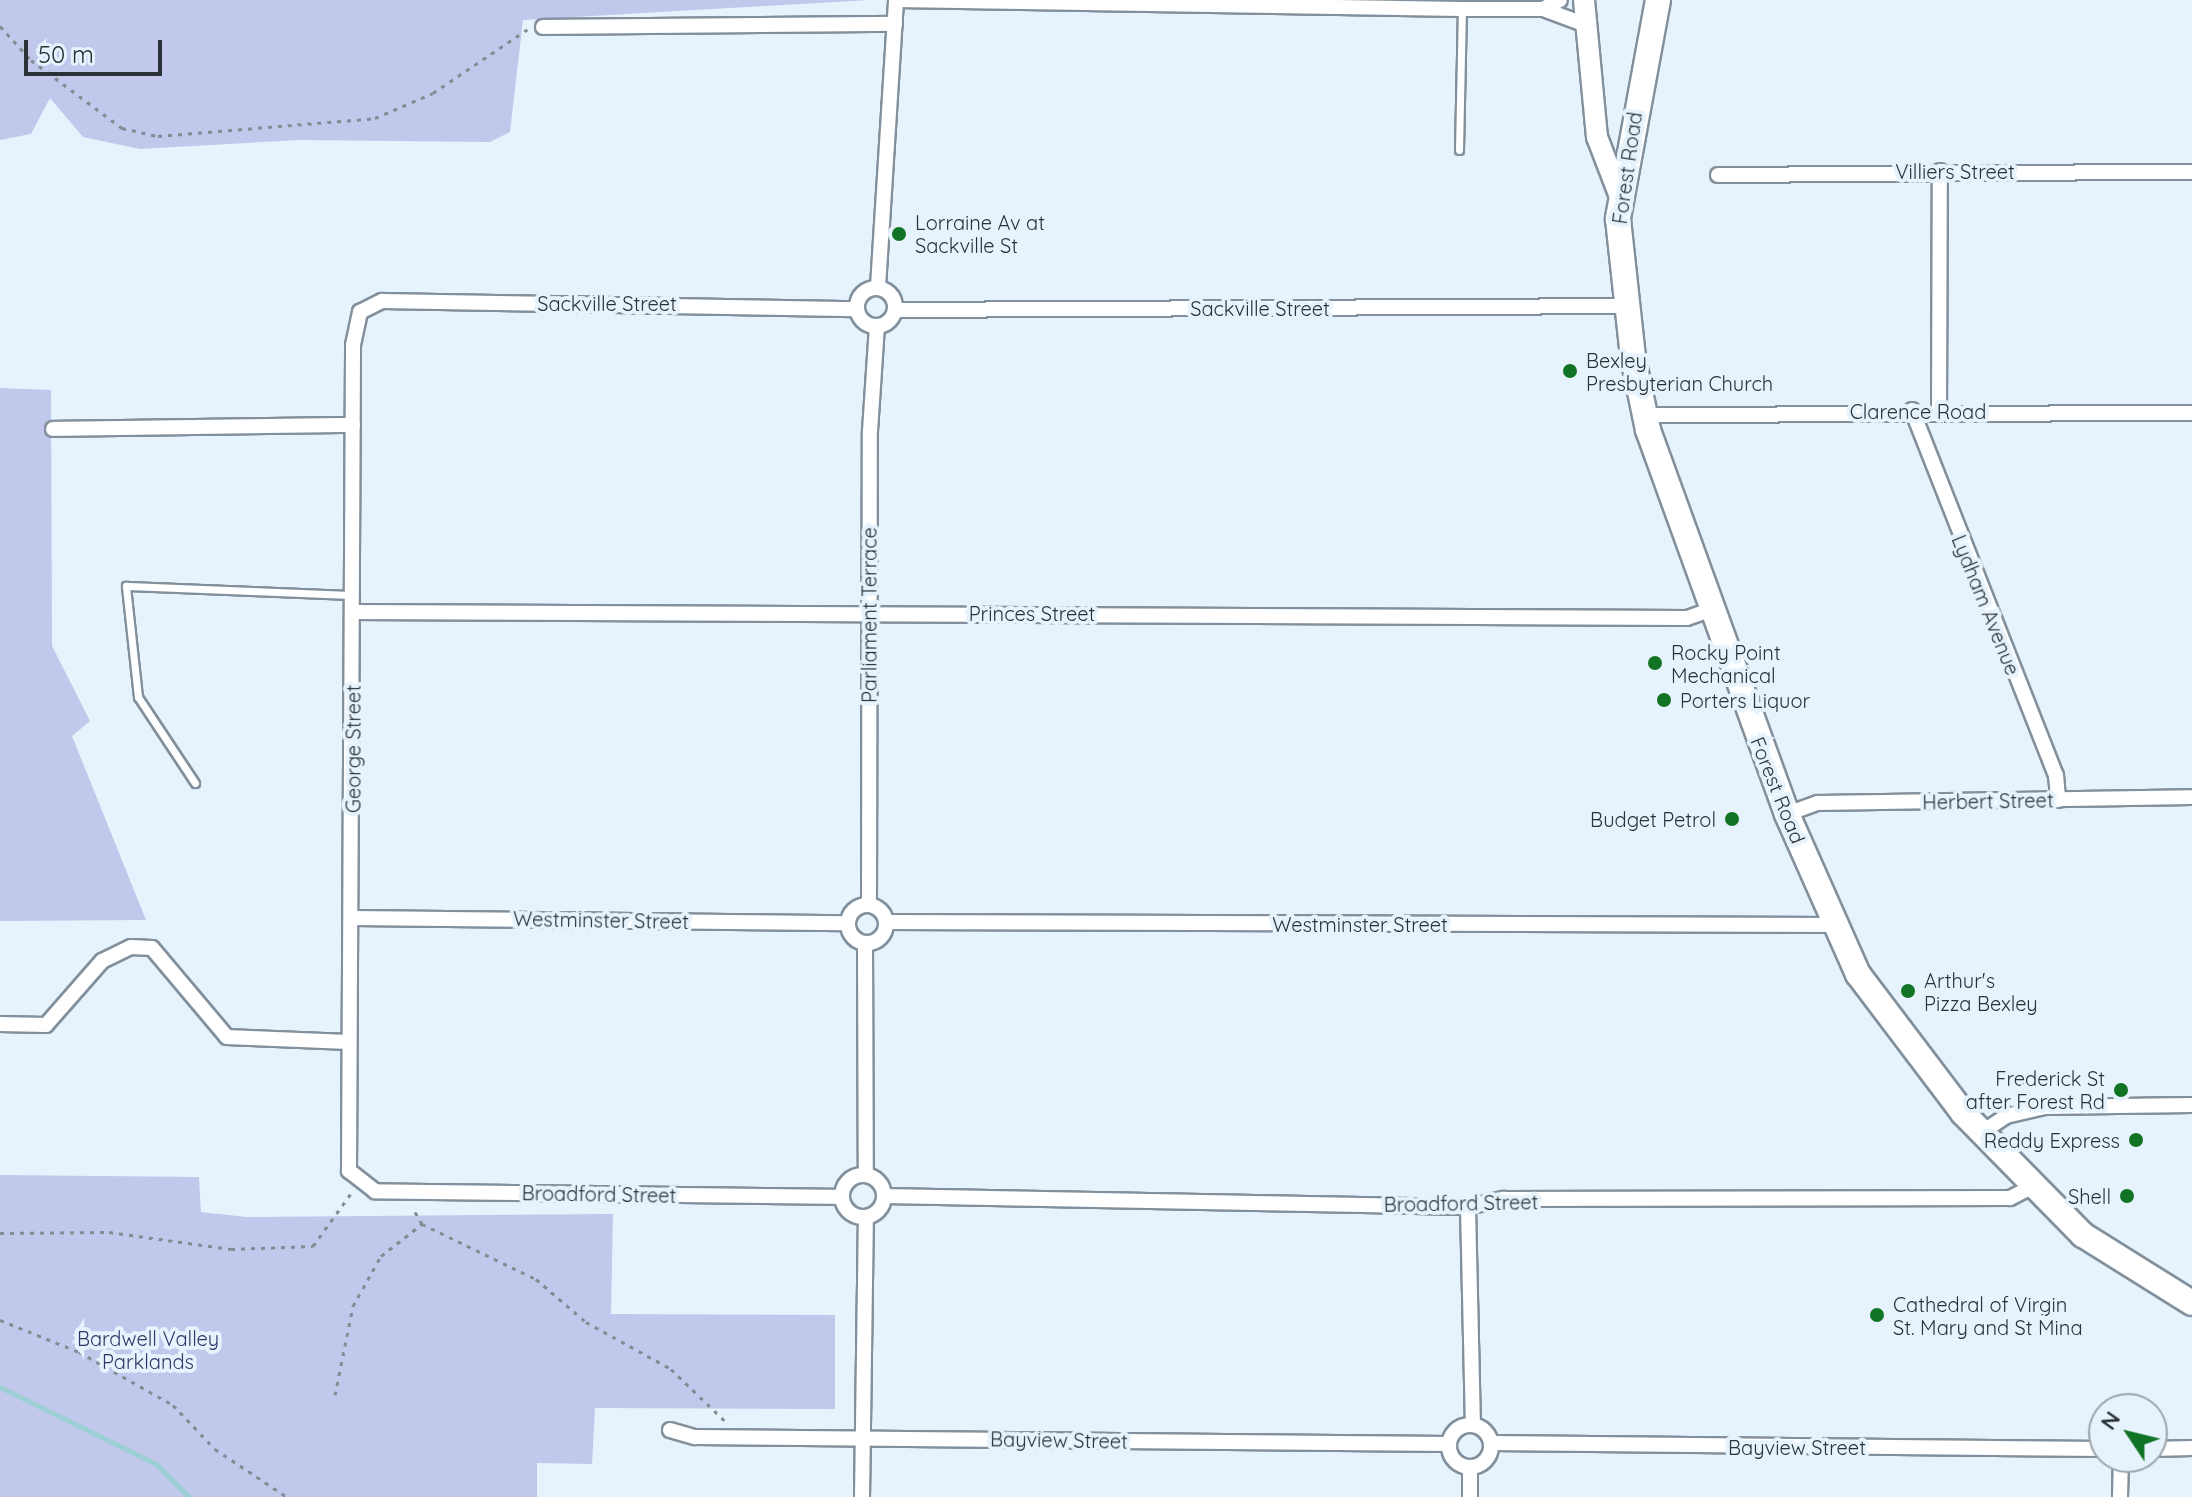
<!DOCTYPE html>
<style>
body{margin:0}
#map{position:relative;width:2192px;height:1497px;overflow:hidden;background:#e6f3fd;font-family:Quicksand,sans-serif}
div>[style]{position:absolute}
.green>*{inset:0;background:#c2c7ec}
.stream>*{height:5px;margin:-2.5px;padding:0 2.5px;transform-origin:2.5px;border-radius:2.5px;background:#9bcfd4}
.path>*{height:3px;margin-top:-1.5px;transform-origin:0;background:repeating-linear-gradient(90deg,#828c93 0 4px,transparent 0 10px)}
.roads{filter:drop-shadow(2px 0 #81909c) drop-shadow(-2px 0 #81909c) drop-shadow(0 2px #81909c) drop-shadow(0 -2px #81909c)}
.lane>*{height:7px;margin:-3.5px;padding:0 3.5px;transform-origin:3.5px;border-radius:3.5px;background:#fff}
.street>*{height:14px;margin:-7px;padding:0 7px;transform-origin:7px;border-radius:7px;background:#fff}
.street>.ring{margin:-7px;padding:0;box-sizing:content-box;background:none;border:14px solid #fff;border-radius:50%}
.secondary>*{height:20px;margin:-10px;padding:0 10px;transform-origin:10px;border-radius:10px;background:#fff}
.primary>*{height:24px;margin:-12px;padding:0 12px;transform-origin:12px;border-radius:12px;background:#fff}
.dots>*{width:22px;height:22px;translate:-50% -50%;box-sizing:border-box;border:4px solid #e6f3fd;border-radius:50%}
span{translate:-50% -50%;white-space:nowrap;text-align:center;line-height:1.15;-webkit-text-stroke:8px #e6f3fd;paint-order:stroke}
.street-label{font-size:20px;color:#2b3236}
.poi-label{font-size:20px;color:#2b3236}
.left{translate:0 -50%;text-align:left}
.right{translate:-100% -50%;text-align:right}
.park-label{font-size:20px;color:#343667}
.north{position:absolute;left:2088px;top:1393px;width:80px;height:80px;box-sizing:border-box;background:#e6f3fd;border:2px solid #9ba6ad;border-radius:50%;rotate:305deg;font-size:22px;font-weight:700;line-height:32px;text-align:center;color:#2b3236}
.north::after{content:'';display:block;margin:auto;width:28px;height:36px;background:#117425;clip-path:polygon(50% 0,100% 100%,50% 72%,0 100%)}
.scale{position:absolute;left:24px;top:40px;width:138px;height:36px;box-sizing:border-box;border:4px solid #2b3236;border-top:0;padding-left:10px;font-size:24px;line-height:28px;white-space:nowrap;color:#2b3236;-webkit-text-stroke:6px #e6f3fd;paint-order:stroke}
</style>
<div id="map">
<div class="green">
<i style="clip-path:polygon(0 0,869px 0,523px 20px,510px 132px,490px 142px,299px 140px,140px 149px,83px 137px,50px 98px,31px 134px,0 140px)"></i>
<i style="clip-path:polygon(0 388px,51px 390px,52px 646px,90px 721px,72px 736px,146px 920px,0 921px)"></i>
<i style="clip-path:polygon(0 1175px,199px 1177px,201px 1212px,246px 1217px,613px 1214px,611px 1314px,835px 1315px,835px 1409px,595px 1408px,592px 1464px,537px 1463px,537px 1497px,0 1497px)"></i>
</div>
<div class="stream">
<i style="left:0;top:1387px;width:174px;rotate:26.3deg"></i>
<i style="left:156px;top:1464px;width:47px;rotate:45deg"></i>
</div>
<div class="path">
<i style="left:0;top:26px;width:46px;rotate:47.6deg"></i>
<i style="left:31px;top:60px;width:114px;rotate:36.8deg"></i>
<i style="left:122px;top:128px;width:37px;rotate:13deg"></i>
<i style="left:158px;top:136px;width:218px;rotate:-4.7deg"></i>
<i style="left:375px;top:118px;width:63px;rotate:-23.3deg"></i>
<i style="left:433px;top:93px;width:115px;rotate:-34deg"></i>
<i style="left:422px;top:1224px;width:127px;rotate:25.8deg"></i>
<i style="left:536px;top:1279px;width:66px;rotate:40.7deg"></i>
<i style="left:586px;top:1322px;width:97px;rotate:28.9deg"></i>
<i style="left:671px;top:1369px;width:74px;rotate:43.9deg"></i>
<i style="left:0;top:1233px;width:109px;rotate:-0.5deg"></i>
<i style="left:109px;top:1232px;width:123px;rotate:7.9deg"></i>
<i style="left:231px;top:1249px;width:82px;rotate:-2.1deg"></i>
<i style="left:313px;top:1246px;width:67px;rotate:-54.2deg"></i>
<i style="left:0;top:1320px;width:85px;rotate:22.1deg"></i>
<i style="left:79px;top:1352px;width:108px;rotate:29.4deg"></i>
<i style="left:173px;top:1405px;width:61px;rotate:46.3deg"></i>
<i style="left:215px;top:1449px;width:87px;rotate:33.7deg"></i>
<i style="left:335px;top:1395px;width:91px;rotate:-78.6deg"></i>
<i style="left:353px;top:1306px;width:57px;rotate:-60.8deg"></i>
<i style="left:381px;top:1256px;width:52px;rotate:-38deg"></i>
<i style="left:422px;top:1224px;width:20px;rotate:-120deg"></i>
</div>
<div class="roads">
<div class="lane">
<i style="left:1459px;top:150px;width:141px;rotate:-88.8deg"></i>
<i style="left:195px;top:783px;width:103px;rotate:-123.5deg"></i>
<i style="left:138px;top:697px;width:112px;rotate:-96.2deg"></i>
<i style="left:126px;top:586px;width:227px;rotate:2.3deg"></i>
</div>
<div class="street">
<i style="left:896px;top:0;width:566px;rotate:0.91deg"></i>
<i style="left:1462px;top:9px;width:81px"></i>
<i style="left:1543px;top:9px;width:19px;rotate:-28deg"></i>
<i style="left:1543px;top:9px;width:40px;rotate:20.2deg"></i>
<i style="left:543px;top:27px;width:352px;rotate:-0.5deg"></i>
<i style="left:1718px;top:175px;width:474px;rotate:-0.4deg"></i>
<i style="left:878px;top:287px;width:288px;rotate:-86.4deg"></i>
<i class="ring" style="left:857px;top:288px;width:24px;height:24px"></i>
<i style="left:895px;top:310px;width:730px;rotate:-0.31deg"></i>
<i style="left:1912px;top:410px;width:392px;rotate:68.5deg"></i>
<i style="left:2056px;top:775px;width:25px;rotate:85deg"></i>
<i style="left:1939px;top:411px;width:240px;rotate:-89.8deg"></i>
<i style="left:1644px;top:415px;width:548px;rotate:-0.21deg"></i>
<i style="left:53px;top:429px;width:300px;rotate:-0.8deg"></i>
<i style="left:353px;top:612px;width:1334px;rotate:0.26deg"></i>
<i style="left:1687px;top:618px;width:24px;rotate:-19deg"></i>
<i style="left:1787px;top:814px;width:33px;rotate:-20deg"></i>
<i style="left:1818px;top:803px;width:374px;rotate:-0.9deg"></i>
<i style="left:869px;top:905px;width:474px;rotate:-89.9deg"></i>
<i style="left:870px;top:431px;width:105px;rotate:-86.2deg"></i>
<i class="ring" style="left:848px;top:905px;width:24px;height:24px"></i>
<i style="left:353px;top:918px;width:495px;rotate:0.6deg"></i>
<i style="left:886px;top:922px;width:949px;rotate:0.18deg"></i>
<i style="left:865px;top:943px;width:231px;rotate:89.8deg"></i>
<i style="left:0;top:1024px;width:46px;rotate:1.2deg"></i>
<i style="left:46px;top:1025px;width:85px;rotate:-48.8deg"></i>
<i style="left:102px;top:961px;width:32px;rotate:-26deg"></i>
<i style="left:131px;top:947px;width:21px;rotate:3deg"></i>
<i style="left:152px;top:948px;width:116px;rotate:49.9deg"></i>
<i style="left:227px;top:1037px;width:121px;rotate:2.4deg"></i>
<i style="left:1981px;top:1133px;width:30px;rotate:-34deg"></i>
<i style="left:2006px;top:1116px;width:39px;rotate:-13deg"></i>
<i style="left:2044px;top:1107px;width:148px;rotate:-0.8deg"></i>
<i class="ring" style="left:842px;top:1175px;width:28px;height:28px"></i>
<i style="left:884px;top:1196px;width:584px;rotate:1.08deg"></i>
<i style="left:1468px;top:1207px;width:37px;rotate:-13deg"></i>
<i style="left:1504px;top:1199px;width:506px;rotate:-0.11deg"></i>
<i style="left:2010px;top:1198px;width:27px;rotate:-27deg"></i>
<i style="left:841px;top:1197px;width:466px;rotate:-179.3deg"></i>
<i style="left:375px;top:1191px;width:33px;rotate:-142deg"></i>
<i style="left:349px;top:1171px;width:826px;rotate:-89.72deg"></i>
<i style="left:353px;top:345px;width:34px;rotate:-78deg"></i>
<i style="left:360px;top:312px;width:25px;rotate:-27deg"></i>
<i style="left:382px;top:301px;width:475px;rotate:1deg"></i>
<i style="left:1468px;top:1207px;width:218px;rotate:88.7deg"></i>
<i class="ring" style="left:1449px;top:1425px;width:28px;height:28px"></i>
<i style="left:670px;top:1430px;width:26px;rotate:16deg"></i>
<i style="left:695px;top:1437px;width:754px;rotate:0.53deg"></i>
<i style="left:1491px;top:1443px;width:613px;rotate:0.56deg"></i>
<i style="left:2152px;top:1449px;width:40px;rotate:-1.4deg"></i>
<i style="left:1470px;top:1467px;width:30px;rotate:90deg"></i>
<i style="left:862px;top:1497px;width:280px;rotate:-89.2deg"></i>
<i style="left:2120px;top:1497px;width:40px;rotate:-88.6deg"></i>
</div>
<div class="secondary">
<i style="left:1584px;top:0;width:138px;rotate:84.6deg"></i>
<i style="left:1597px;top:137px;width:64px;rotate:69deg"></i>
</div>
<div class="primary">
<i style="left:1658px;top:0;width:223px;rotate:100.4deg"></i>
<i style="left:1618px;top:219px;width:140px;rotate:83.8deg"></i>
<i style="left:1633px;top:358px;width:74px;rotate:78.2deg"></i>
<i style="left:1648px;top:430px;width:408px;rotate:70.1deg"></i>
<i style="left:1787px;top:814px;width:175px;rotate:66.1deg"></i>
<i style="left:1858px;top:974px;width:174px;rotate:52.9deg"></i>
<i style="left:1963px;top:1113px;width:171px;rotate:45.5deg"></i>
<i style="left:2083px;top:1235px;width:128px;rotate:32deg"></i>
</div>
</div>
<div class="dots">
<i style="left:899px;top:234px;background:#117425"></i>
<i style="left:1570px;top:371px;background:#117425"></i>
<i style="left:1655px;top:663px;background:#117425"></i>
<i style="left:1664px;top:700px;background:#117425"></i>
<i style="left:1732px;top:819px;background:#117425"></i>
<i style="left:1908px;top:991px;background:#117425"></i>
<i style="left:2121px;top:1090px;background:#117425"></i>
<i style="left:2136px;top:1140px;background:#117425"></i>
<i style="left:2127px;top:1196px;background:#117425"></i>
<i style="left:1877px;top:1315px;background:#117425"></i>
</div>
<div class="street-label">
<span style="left:1627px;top:168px;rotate:-82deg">Forest Road</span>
<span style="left:1955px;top:171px">Villiers Street</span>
<span style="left:607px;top:303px">Sackville Street</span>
<span style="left:1260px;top:308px">Sackville Street</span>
<span style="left:1918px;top:411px">Clarence Road</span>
<span style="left:1986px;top:605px;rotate:68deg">Lydham Avenue</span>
<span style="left:1032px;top:613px">Princes Street</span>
<span style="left:869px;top:615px;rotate:-90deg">Parliament Terrace</span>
<span style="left:353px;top:749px;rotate:-90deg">George Street</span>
<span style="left:1778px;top:790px;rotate:68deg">Forest Road</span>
<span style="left:1988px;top:801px;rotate:-1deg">Herbert Street</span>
<span style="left:601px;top:920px;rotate:1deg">Westminster Street</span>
<span style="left:1360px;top:924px">Westminster Street</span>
<span style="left:599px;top:1194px;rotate:1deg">Broadford Street</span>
<span style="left:1461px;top:1203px;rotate:-1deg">Broadford Street</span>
<span style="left:1059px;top:1440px;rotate:1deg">Bayview Street</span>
<span style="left:1797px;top:1447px">Bayview Street</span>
</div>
<div class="poi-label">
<span class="left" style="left:915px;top:234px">Lorraine Av at<br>Sackville St</span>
<span class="left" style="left:1586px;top:372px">Bexley<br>Presbyterian Church</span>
<span class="left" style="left:1671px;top:664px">Rocky Point<br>Mechanical</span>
<span class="left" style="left:1680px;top:700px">Porters Liquor</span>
<span class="right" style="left:1716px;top:819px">Budget Petrol</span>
<span class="left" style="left:1924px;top:992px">Arthur's<br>Pizza Bexley</span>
<span class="right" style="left:2105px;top:1090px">Frederick St<br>after Forest Rd</span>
<span class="right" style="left:2120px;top:1140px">Reddy Express</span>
<span class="right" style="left:2111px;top:1196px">Shell</span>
<span class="left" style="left:1893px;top:1316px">Cathedral of Virgin<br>St. Mary and St Mina</span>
</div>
<div class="park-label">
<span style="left:148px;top:1350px">Bardwell Valley<br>Parklands</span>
</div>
<div class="north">N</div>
<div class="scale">50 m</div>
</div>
